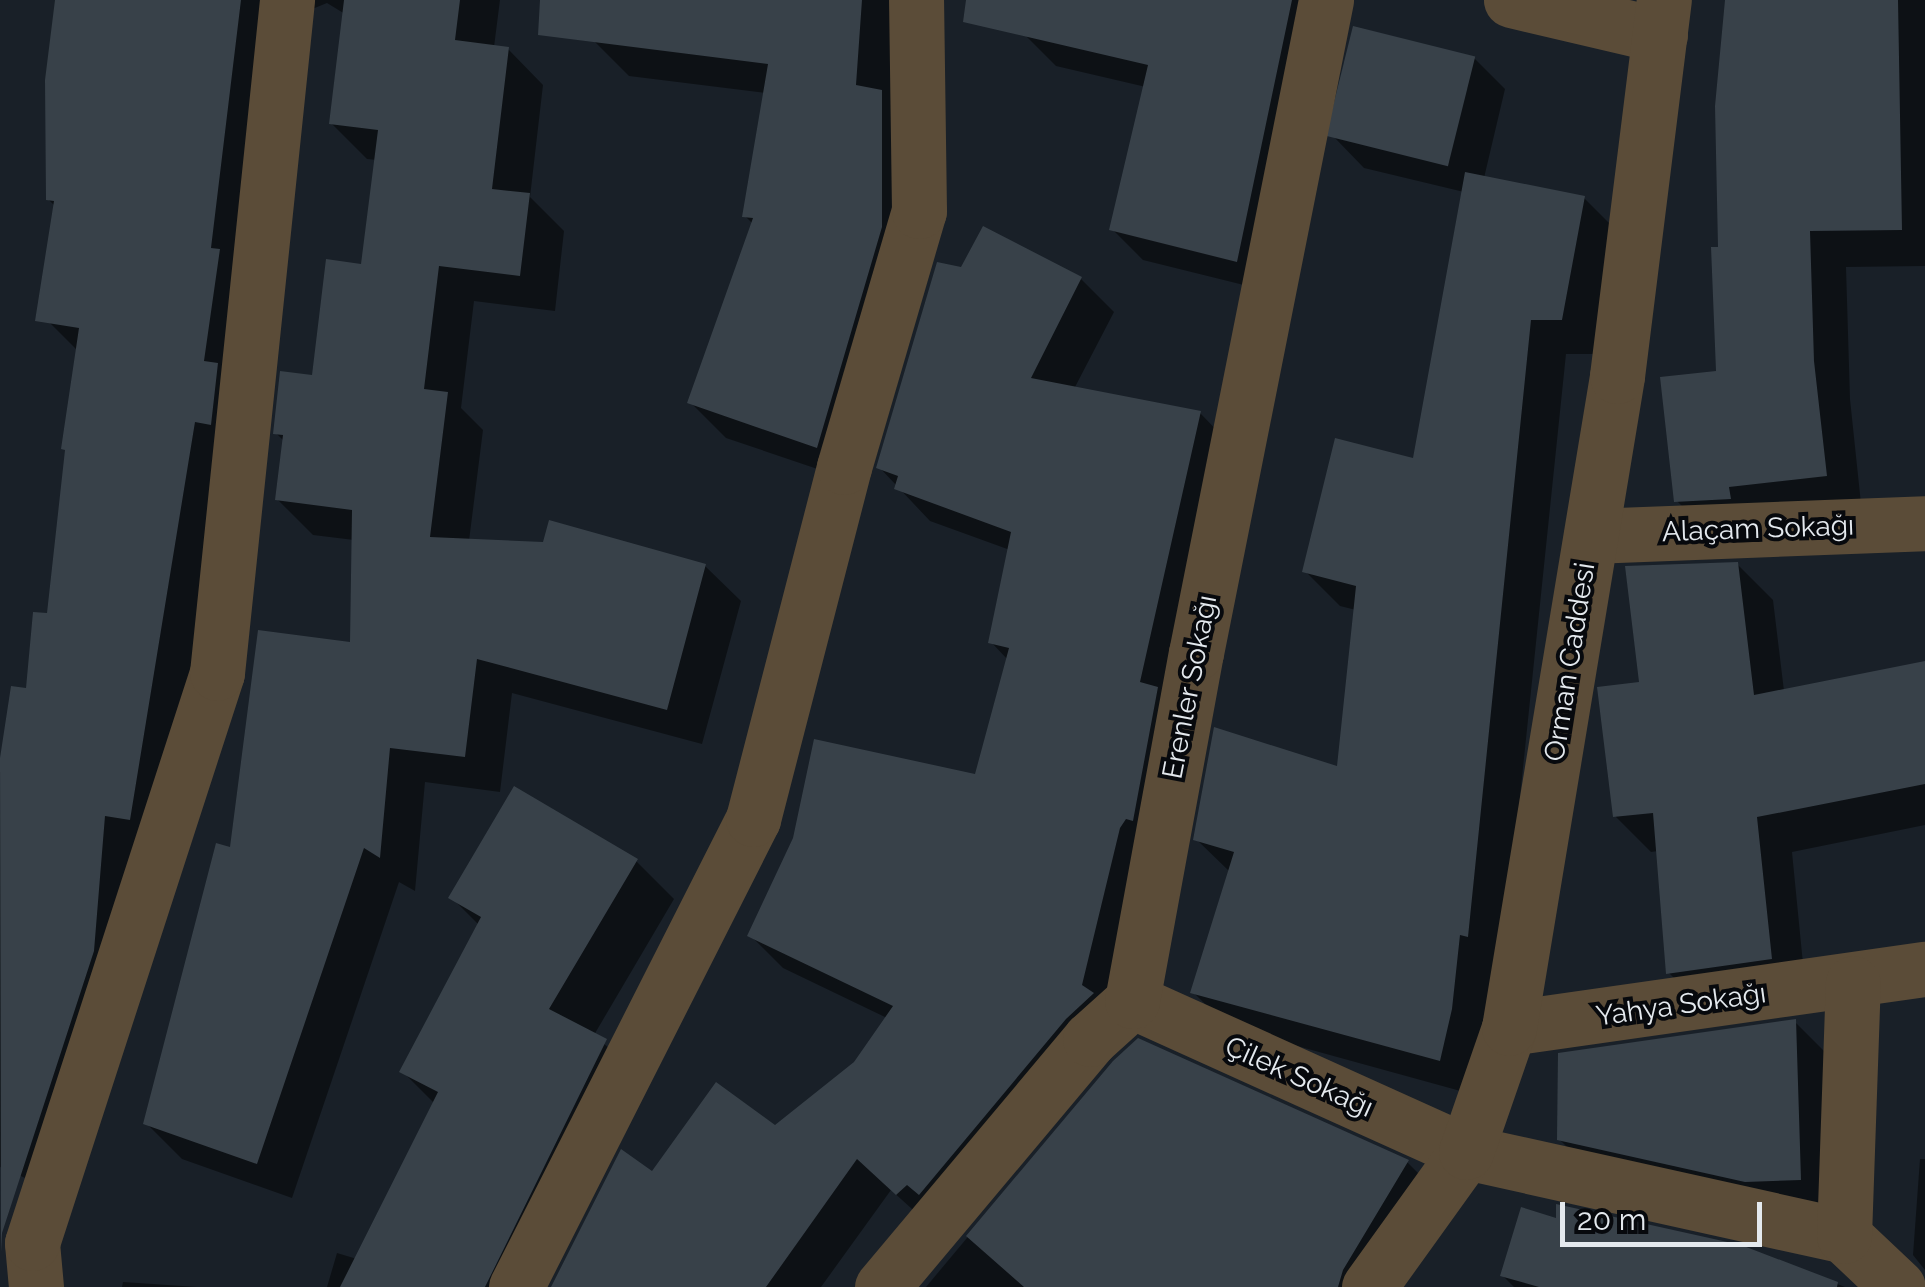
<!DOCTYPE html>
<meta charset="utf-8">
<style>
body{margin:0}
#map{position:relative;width:1925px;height:1287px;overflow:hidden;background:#192028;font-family:Raleway,sans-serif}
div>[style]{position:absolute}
.shadow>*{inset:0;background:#0007}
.building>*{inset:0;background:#384149;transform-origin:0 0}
.minor>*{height:55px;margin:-27.5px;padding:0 27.5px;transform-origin:27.5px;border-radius:27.5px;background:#5b4c38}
.tertiary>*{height:55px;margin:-27.5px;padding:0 27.5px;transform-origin:27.5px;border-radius:27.5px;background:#5b4c38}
span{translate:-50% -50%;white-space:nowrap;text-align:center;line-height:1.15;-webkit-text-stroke:8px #07090d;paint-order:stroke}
.street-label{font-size:28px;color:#e4e9ee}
.scale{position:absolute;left:1560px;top:1202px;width:202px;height:45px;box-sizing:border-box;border:5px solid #e4e9ee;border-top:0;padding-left:12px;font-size:30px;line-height:35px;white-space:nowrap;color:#e4e9ee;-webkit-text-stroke:8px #07090d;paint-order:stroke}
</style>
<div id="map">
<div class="shadow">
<i style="clip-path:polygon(57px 0,500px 0,494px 47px,508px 49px,543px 85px,530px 197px,564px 231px,555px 311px,474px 301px,461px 408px,483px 430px,469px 541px,705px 566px,741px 601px,702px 744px,512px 693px,500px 792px,425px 782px,415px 891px,399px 882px,292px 1198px,182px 1159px,146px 1123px,233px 850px,353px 645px,354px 540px,313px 535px,277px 499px,285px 442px,276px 433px,314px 377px,363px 267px,377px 160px,367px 159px,331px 123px,345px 14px,327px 3px,300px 14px,165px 854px,62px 1194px,0 1167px,0 774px,13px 689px,28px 691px,49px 616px,78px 351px,49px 322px,55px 206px,48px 199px)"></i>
<i style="clip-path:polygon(599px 0,899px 0,917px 128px,853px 481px,726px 438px,690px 402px,753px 224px,745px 216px,766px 93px,629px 76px,594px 41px)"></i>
<i style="clip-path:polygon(1033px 0,1318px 0,1268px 291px,1143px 260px,1112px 229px,1146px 87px,1056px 66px,1025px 35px)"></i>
<i style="clip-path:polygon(1728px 0,1925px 0,1925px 266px,1846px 267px,1850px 399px,1862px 513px,1713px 537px,1676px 500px,1719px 373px)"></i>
<i style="clip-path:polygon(1474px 58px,1505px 89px,1484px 178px,1584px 198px,1619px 233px,1597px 354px,1566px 354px,1502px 970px,1475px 1095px,1228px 1027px,1193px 992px,1230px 872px,1196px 839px,1339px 769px,1356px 610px,1340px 606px,1305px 571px,1415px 461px,1464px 192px,1364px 168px,1333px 136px)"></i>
<i style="clip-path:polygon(1081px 279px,1114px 312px,1074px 389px,1200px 413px,1232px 446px,1114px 1017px,943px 1237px,891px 1190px,821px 1287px,617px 1287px,653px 1174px,776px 1128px,856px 1064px,887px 1018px,783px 968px,750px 935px,977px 777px,1008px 660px,991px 642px,1010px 550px,930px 521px,879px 467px)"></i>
<i style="clip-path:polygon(1737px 564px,1773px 600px,1784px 691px,1925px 663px,1925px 825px,1792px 852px,1806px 994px,1704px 1008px,1669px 973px,1658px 851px,1651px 852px,1615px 816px,1642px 684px)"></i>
<i style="clip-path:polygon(636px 861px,674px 899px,594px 1035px,644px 1079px,537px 1287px,327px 1287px,337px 1253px,357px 1259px,435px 1104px,402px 1071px,479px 925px,451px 897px)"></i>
<i style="clip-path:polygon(1795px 1022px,1834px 1061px,1839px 1219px,1599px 1179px,1559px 1139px)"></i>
<i style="clip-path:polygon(1114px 1062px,1407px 1162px,1440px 1195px,1388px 1287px,926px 1287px)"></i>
<i style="clip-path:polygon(1920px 1159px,1925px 1159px,1925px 1270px,1913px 1255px)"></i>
<i style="clip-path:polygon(1558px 1222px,1741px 1248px,1845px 1287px,1514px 1287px,1503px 1276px)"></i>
<i style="clip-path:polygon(123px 1282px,197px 1287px,122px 1287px)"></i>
</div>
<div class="building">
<i style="clip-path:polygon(55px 0,241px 0,211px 248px,220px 249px,204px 361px,218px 363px,211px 425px,195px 422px,130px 820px,105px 816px,94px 951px,2px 1233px,1px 1252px,0 758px,11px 686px,26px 688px,33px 612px,47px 613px,65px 450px,61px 449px,79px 328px,35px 321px,54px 201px,46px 200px,45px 80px)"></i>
<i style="clip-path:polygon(344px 0,460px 0,455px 40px,509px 47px,492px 189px,530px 193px,520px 276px,439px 266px,424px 389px,448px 392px,430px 537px,543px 542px,549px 520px,706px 564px,667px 710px,477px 659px,465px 757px,390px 748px,380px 858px,364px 848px,257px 1164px,143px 1124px,216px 843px,230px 847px,258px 630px,350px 642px,352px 510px,275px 500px,283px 435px,273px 434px,280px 371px,312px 375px,326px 259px,361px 264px,378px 130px,329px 124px)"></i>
<i style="clip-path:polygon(540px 0,862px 0,856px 85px,882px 90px,882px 227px,817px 448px,687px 403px,753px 218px,742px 217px,768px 64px,538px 35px)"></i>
<i style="clip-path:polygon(966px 0,1292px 0,1237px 262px,1109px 230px,1148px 65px,963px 22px)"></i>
<i style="clip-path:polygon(1725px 0,1898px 0,1902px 230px,1810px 231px,1814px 361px,1827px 476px,1729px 487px,1731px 499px,1674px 502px,1660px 377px,1716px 371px,1711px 247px,1718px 247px,1715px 106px)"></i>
<i style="left:1353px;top:26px;width:126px;height:113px;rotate:14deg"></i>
<i style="clip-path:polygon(1465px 172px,1585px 196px,1562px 320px,1531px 320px,1468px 937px,1460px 935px,1452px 1009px,1440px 1061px,1190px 993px,1234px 852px,1193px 840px,1214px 727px,1337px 766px,1356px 586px,1302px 572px,1335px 438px,1413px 458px)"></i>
<i style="clip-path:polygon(983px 226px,1082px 277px,1031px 378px,1201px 411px,1140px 682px,1158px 687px,1133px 821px,1126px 819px,1120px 828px,1082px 985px,1094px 993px,1066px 1019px,919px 1195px,907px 1185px,896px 1195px,857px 1159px,766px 1287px,551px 1287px,621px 1149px,652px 1171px,716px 1082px,775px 1125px,854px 1062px,893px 1006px,747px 936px,793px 838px,814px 739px,975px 774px,1009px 648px,988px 643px,1011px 532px,894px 489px,898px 476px,876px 468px,937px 262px,961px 267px)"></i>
<i style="clip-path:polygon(1738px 562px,1754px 695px,1925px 661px,1925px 784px,1757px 817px,1772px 959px,1666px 974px,1653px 813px,1613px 817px,1597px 687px,1639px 682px,1625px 566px)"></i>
<i style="clip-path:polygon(514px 786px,638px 859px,549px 1009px,607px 1039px,485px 1287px,340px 1287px,438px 1092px,399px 1072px,481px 917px,448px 898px)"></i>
<i style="clip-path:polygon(1796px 1019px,1801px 1180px,1745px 1182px,1557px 1140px,1558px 1053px)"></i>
<i style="clip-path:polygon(1138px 1038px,1409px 1160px,1343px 1270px,1338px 1287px,1024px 1287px,966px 1236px,1113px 1061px)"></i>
<i style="clip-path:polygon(1556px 1204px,1741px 1245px,1838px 1282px,1837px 1287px,1539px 1287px,1500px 1276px,1521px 1207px,1556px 1218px)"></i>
</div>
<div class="minor">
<i style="left:1511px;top:0;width:153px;rotate:13.2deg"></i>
<i style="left:1591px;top:536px;width:334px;rotate:-2.2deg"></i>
<i style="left:1132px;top:1001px;width:367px;rotate:24.3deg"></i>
<i style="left:1466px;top:1152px;width:387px;rotate:12.5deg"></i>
<i style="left:1844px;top:1236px;width:74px;rotate:43.4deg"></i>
<i style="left:1509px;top:1028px;width:420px;rotate:-8.1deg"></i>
<i style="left:1844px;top:1236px;width:253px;rotate:-88deg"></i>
<i style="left:36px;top:1287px;width:44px;rotate:-95.2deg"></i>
<i style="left:32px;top:1243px;width:599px;rotate:-72.02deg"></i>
<i style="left:217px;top:673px;width:677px;rotate:-84.06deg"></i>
<i style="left:516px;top:1287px;width:525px;rotate:-63.14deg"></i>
<i style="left:753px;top:819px;width:364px;rotate:-75.5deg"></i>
<i style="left:844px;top:467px;width:267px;rotate:-73.7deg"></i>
<i style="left:919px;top:211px;width:211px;rotate:-90.8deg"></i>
<i style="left:882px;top:1287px;width:324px;rotate:-50deg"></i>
<i style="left:1090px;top:1039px;width:57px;rotate:-42.1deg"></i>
<i style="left:1132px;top:1001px;width:354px;rotate:-79.6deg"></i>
<i style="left:1196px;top:653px;width:666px;rotate:-78.74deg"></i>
</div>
<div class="tertiary">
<i style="left:1369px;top:1287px;width:166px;rotate:-54.3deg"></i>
<i style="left:1466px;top:1152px;width:131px;rotate:-70.9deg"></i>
<i style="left:1509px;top:1028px;width:661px;rotate:-80.59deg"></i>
<i style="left:1617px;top:376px;width:379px;rotate:-82.9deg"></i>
</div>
<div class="street-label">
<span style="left:1758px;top:529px;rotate:-2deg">Alaçam Sokağı</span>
<span style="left:1570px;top:662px;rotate:-81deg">Orman Caddesi</span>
<span style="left:1190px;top:687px;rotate:-79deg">Erenler Sokağı</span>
<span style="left:1681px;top:1005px;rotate:-8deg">Yahya Sokağı</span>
<span style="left:1299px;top:1077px;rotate:24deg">Çilek Sokağı</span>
</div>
<div class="scale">20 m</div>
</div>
